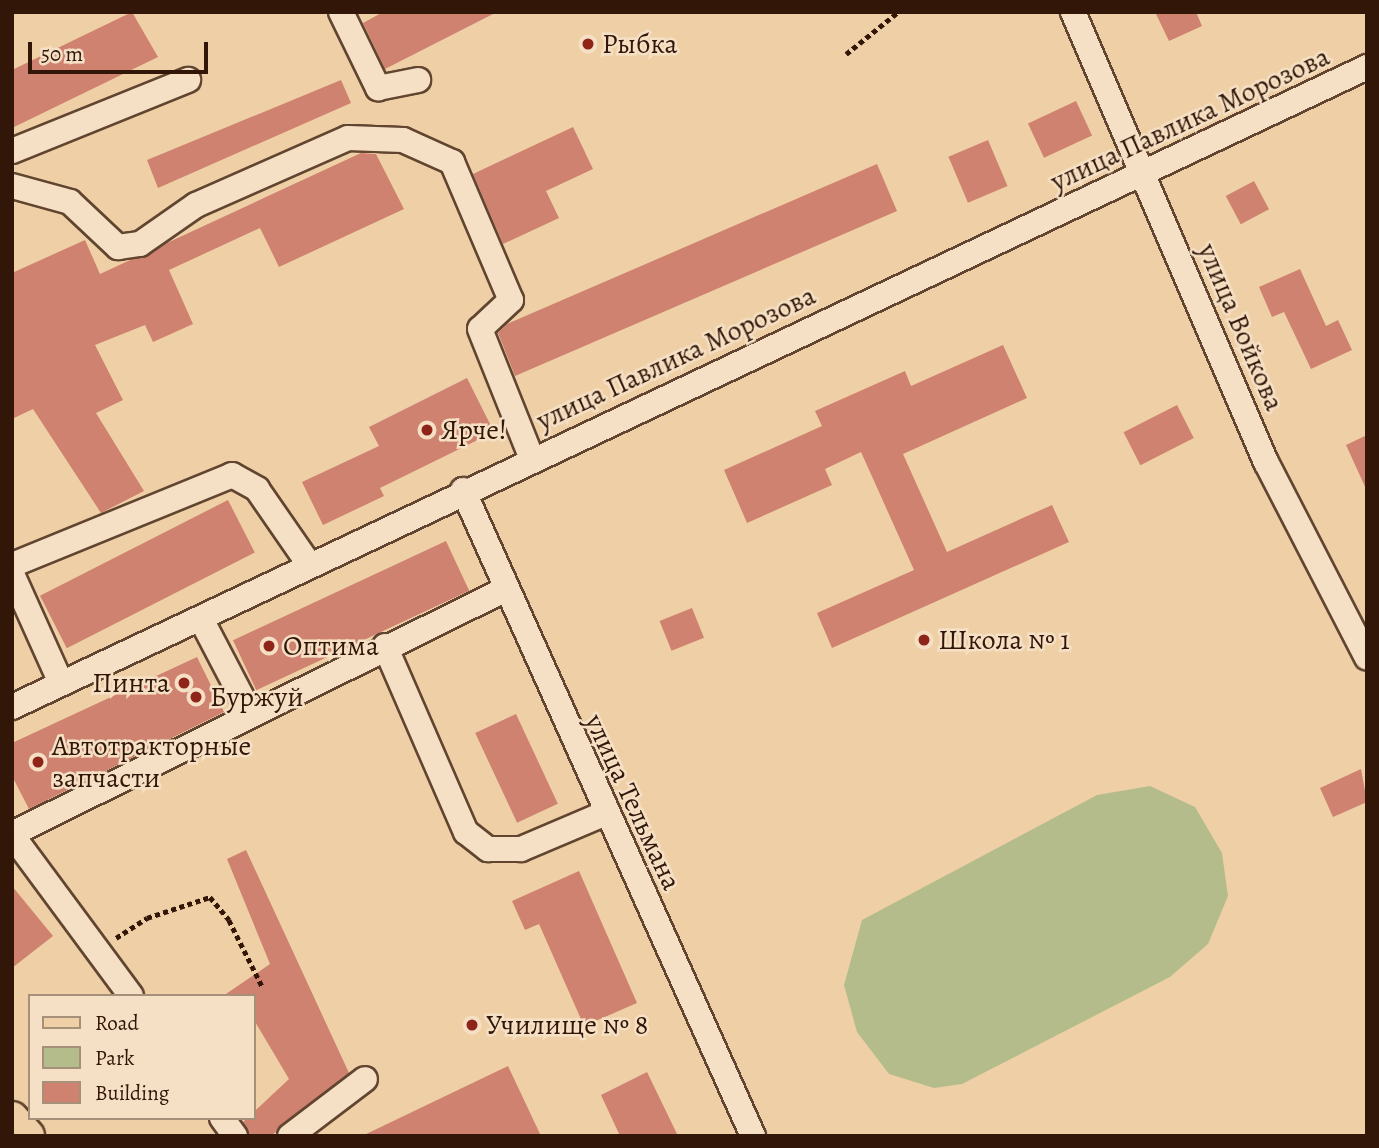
<!DOCTYPE html>
<meta charset="utf-8">
<style>
body{margin:0}
#map{position:relative;width:1379px;height:1148px;overflow:hidden;background:#efd0a6;font-family:Alegreya,serif}
div>[style]{position:absolute}
.green>*{inset:0;background:#b4bc8b}
.building>*{inset:0;background:#cf826f;transform-origin:0 0}
.path>*{height:4.5px;margin-top:-2.25px;transform-origin:0;background:repeating-linear-gradient(90deg,#321708 0 5px,transparent 0 8.5px)}
.roads{filter:drop-shadow(2px 0 #614530) drop-shadow(-2px 0 #614530) drop-shadow(0 2px #614530) drop-shadow(0 -2px #614530)}
.minor>*{height:24px;margin:-12px;padding:0 12px;transform-origin:12px;border-radius:12px;background:#f5e0c5}
.major>*{height:32px;margin:-16px;padding:0 16px;transform-origin:16px;border-radius:16px;background:#efd0a6}
.dots>*{width:19px;height:19px;translate:-50% -50%;box-sizing:border-box;border:4px solid #f5e0c5;border-radius:50%}
span{translate:-50% -50%;white-space:nowrap;text-align:center;line-height:1.15;-webkit-text-stroke:5px #f5e0c5;paint-order:stroke}
.poi-label{font-size:28px;color:#321708}
.left{translate:0 -50%;text-align:left}
.right{translate:-100% -50%;text-align:right}
.street-label{font-size:28px;color:#321708}
.frame{position:absolute;inset:0;border:14px solid #321708;pointer-events:none}
.legend{position:absolute;left:28px;top:994px;width:228px;height:126px;box-sizing:border-box;background:#f5e0c5;border:2px solid #a79079;margin:0;padding:9px 12px;list-style:none;font-size:21px;color:#321708}
.legend li{display:flex;align-items:center;gap:14px;height:35px}
.legend b{width:35px;border:2px solid #a79079}
.scale{position:absolute;left:28px;top:42px;width:180px;height:32px;box-sizing:border-box;border:4px solid #321708;border-top:0;padding-left:9px;font-size:21px;line-height:24px;white-space:nowrap;color:#321708;-webkit-text-stroke:5px #f5e0c5;paint-order:stroke}
</style>
<div id="map">
<div class="green">
<i style="clip-path:polygon(1150px 786px,1195px 807px,1222px 853px,1228px 896px,1208px 944px,1170px 977px,962px 1084px,934px 1088px,889px 1074px,857px 1032px,844px 985px,862px 920px,1097px 795px)"></i>
</div>
<div class="building">
<i style="clip-path:polygon(132px 12px,158px 57px,12px 128px,12px 70px)"></i>
<i style="clip-path:polygon(383px 12px,497px 12px,385px 69px,363px 23px)"></i>
<i style="clip-path:polygon(1155px 12px,1196px 12px,1202px 26px,1169px 41px)"></i>
<i style="clip-path:polygon(341px 80px,351px 103px,158px 188px,147px 160px)"></i>
<i style="left:1076px;top:101px;width:38px;height:53px;rotate:65deg"></i>
<i style="clip-path:polygon(573px 127px,593px 169px,546px 191px,559px 218px,503px 244px,473px 174px)"></i>
<i style="left:988px;top:140px;width:50px;height:43px;rotate:67deg"></i>
<i style="clip-path:polygon(361px 153px,376px 154px,404px 209px,279px 267px,260px 228px,169px 270px,193px 324px,153px 342px,145px 325px,95px 345px,123px 400px,96px 413px,144px 491px,101px 513px,33px 409px,12px 419px,12px 273px,85px 240px,100px 274px)"></i>
<i style="clip-path:polygon(877px 164px,897px 211px,515px 376px,498px 333px,507px 324px)"></i>
<i style="left:1254px;top:181px;width:32px;height:32px;rotate:62deg"></i>
<i style="clip-path:polygon(1300px 269px,1326px 326px,1338px 320px,1352px 350px,1311px 369px,1284px 312px,1272px 317px,1259px 287px)"></i>
<i style="clip-path:polygon(1003px 345px,1027px 398px,903px 454px,947px 552px,1052px 505px,1069px 542px,832px 648px,817px 613px,914px 570px,861px 452px,825px 469px,832px 485px,747px 523px,724px 470px,822px 426px,815px 411px,905px 371px,911px 386px)"></i>
<i style="clip-path:polygon(467px 378px,494px 432px,380px 488px,384px 496px,323px 525px,302px 482px,379px 446px,369px 427px)"></i>
<i style="left:1177px;top:405px;width:37px;height:60px;rotate:63deg"></i>
<i style="clip-path:polygon(1367px 435px,1367px 491px,1346px 445px)"></i>
<i style="left:228px;top:500px;width:59px;height:211px;rotate:63deg"></i>
<i style="left:446px;top:541px;width:55px;height:235px;rotate:65deg"></i>
<i style="left:692px;top:608px;width:32px;height:35px;rotate:68deg"></i>
<i style="clip-path:polygon(197px 657px,224px 712px,29px 809px,12px 776px,12px 743px)"></i>
<i style="left:516px;top:714px;width:99px;height:45px;rotate:65deg"></i>
<i style="clip-path:polygon(1361px 769px,1367px 802px,1333px 817px,1320px 788px)"></i>
<i style="clip-path:polygon(246px 850px,349px 1073px,271px 1136px,250px 1136px,243px 1122px,289px 1079px,254px 1020px,254px 996px,223px 996px,270px 964px,227px 859px)"></i>
<i style="clip-path:polygon(579px 871px,637px 1003px,584px 1026px,539px 924px,525px 930px,512px 901px)"></i>
<i style="clip-path:polygon(12px 886px,53px 936px,12px 968px)"></i>
<i style="clip-path:polygon(508px 1066px,541px 1136px,362px 1136px)"></i>
<i style="clip-path:polygon(647px 1072px,678px 1136px,620px 1136px,601px 1095px)"></i>
</div>
<div class="path">
<i style="left:846px;top:54px;width:67px;rotate:-38.9deg"></i>
<i style="left:116px;top:938px;width:37px;rotate:-33deg"></i>
<i style="left:147px;top:918px;width:66px;rotate:-18.4deg"></i>
<i style="left:210px;top:897px;width:30px;rotate:50deg"></i>
<i style="left:229px;top:920px;width:74px;rotate:63.4deg"></i>
</div>
<div class="roads">
<div class="minor">
<i style="left:341px;top:12px;width:85px;rotate:64deg"></i>
<i style="left:378px;top:88px;width:41px;rotate:-11.3deg"></i>
<i style="left:1073px;top:12px;width:490px;rotate:66.8deg"></i>
<i style="left:1266px;top:462px;width:220px;rotate:62.7deg"></i>
<i style="left:12px;top:151px;width:190px;rotate:-22deg"></i>
<i style="left:12px;top:186px;width:60px;rotate:15.4deg"></i>
<i style="left:70px;top:202px;width:66px;rotate:43.2deg"></i>
<i style="left:118px;top:247px;width:22px;rotate:-8deg"></i>
<i style="left:140px;top:244px;width:68px;rotate:-34.9deg"></i>
<i style="left:196px;top:205px;width:166px;rotate:-23.8deg"></i>
<i style="left:348px;top:138px;width:55px;rotate:2.1deg"></i>
<i style="left:403px;top:140px;width:54px;rotate:24.2deg"></i>
<i style="left:452px;top:162px;width:150px;rotate:66.9deg"></i>
<i style="left:511px;top:300px;width:42px;rotate:136.9deg"></i>
<i style="left:480px;top:329px;width:140px;rotate:68.2deg"></i>
<i style="left:463px;top:490px;width:708px;rotate:65.82deg"></i>
<i style="left:12px;top:565px;width:238px;rotate:-22.2deg"></i>
<i style="left:232px;top:475px;width:29px;rotate:29deg"></i>
<i style="left:257px;top:489px;width:91px;rotate:55.3deg"></i>
<i style="left:12px;top:574px;width:120px;rotate:65.8deg"></i>
<i style="left:201px;top:619px;width:104px;rotate:62.4deg"></i>
<i style="left:385px;top:646px;width:203px;rotate:66.5deg"></i>
<i style="left:466px;top:832px;width:28px;rotate:38deg"></i>
<i style="left:488px;top:849px;width:33px"></i>
<i style="left:521px;top:849px;width:92px;rotate:-23deg"></i>
<i style="left:12px;top:707px;width:1499px;rotate:-25.28deg"></i>
<i style="left:12px;top:834px;width:549px;rotate:-26.38deg"></i>
<i style="left:12px;top:835px;width:200px;rotate:53.5deg"></i>
<i style="left:222px;top:1118px;width:22px;rotate:54deg"></i>
<i style="left:290px;top:1136px;width:94px;rotate:-37.2deg"></i>
</div>
<div class="major">
<i style="left:12px;top:1118px;width:24px;rotate:48deg"></i>
</div>
</div>
<div class="dots">
<i style="left:588px;top:44px;background:#8f2418"></i>
<i style="left:427px;top:430px;background:#8f2418"></i>
<i style="left:924px;top:640px;background:#8f2418"></i>
<i style="left:269px;top:646px;background:#8f2418"></i>
<i style="left:184px;top:683px;background:#8f2418"></i>
<i style="left:196px;top:697px;background:#8f2418"></i>
<i style="left:38px;top:762px;background:#8f2418"></i>
<i style="left:472px;top:1025px;background:#8f2418"></i>
</div>
<div class="poi-label">
<span class="left" style="left:602px;top:44px">Рыбка</span>
<span class="left" style="left:441px;top:430px">Ярче!</span>
<span class="left" style="left:938px;top:640px">Школа № 1</span>
<span class="left" style="left:283px;top:646px">Оптима</span>
<span class="right" style="left:170px;top:683px">Пинта</span>
<span class="left" style="left:210px;top:697px">Буржуй</span>
<span class="left" style="left:52px;top:762px">Автотракторные<br>запчасти</span>
<span class="left" style="left:486px;top:1025px">Училище № 8</span>
</div>
<div class="street-label">
<span style="left:1190px;top:119px;rotate:-25deg">улица Павлика Морозова</span>
<span style="left:1241px;top:327px;rotate:67deg">улица Войкова</span>
<span style="left:676px;top:358px;rotate:-25deg">улица Павлика Морозова</span>
<span style="left:633px;top:802px;rotate:65deg">улица Тельмана</span>
</div>
<div class="frame"></div>
<ul class="legend">
<li><b style="height:9px;background:#efd0a6"></b>Road</li>
<li><b style="height:19px;background:#b4bc8b"></b>Park</li>
<li><b style="height:19px;background:#cf826f"></b>Building</li>
</ul>
<div class="scale">50 m</div>
</div>
